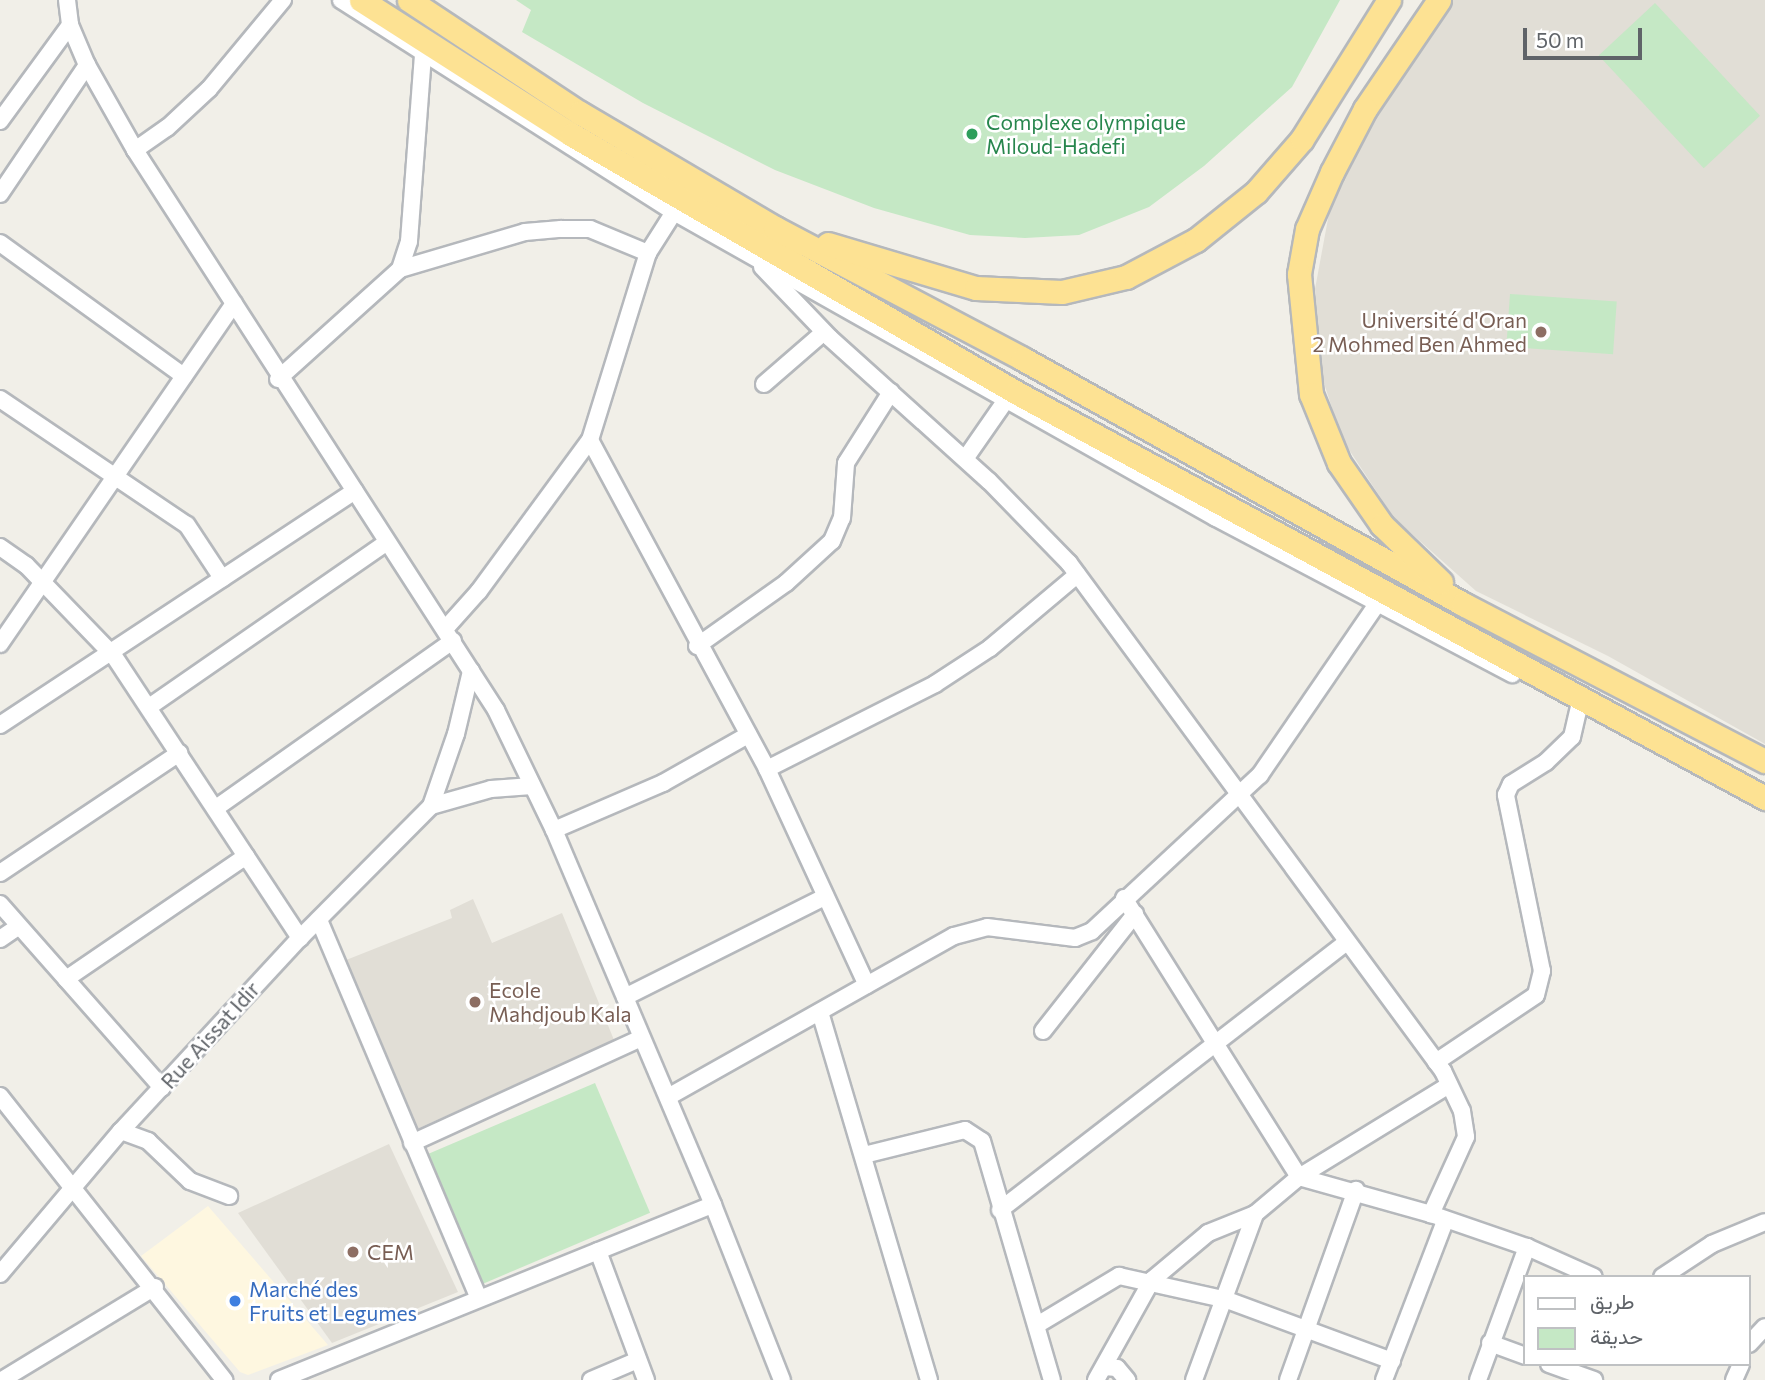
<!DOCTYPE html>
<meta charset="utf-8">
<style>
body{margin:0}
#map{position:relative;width:1765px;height:1380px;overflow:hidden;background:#f1efe8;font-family:Commissioner,Vazirmatn,sans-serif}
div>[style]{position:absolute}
.commercial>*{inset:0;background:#fef7e0}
.education>*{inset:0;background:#e1ded6}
.green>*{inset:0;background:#c5e8c5;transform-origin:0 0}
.roads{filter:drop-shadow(2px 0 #b5b8bc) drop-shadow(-2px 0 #b5b8bc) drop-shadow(0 2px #b5b8bc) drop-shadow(0 -2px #b5b8bc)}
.minor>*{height:16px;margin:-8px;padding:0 8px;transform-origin:8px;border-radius:8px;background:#fff}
.highway>*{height:23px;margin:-11.5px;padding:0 11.5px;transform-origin:11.5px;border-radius:11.5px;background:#fde293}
.dots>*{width:19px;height:19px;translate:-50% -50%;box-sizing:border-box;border:4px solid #fff;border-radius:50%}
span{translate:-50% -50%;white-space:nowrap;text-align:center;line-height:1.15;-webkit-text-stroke:5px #fff;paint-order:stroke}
.leisure-label{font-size:21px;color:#27864d}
.left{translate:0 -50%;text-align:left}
.education-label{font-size:21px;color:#785e54}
.right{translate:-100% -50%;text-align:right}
.street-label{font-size:21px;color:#5f6368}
.shop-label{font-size:21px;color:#366cbe}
.legend{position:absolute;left:1523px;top:1275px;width:228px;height:91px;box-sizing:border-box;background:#fff;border:2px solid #bfc1c3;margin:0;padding:9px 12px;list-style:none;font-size:21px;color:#5f6368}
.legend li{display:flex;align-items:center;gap:14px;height:35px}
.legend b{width:35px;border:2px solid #bfc1c3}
.scale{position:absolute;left:1523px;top:28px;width:119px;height:32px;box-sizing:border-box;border:4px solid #5f6368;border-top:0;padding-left:9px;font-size:21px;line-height:24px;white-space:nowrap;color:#5f6368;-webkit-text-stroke:5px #fff;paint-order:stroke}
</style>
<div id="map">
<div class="commercial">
<i style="clip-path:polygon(208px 1206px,328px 1345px,248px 1375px,240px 1372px,141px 1256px)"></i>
</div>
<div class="education">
<i style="clip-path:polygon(1442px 0,1765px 0,1765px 744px,1608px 656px,1476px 591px,1394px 518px,1342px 439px,1321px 374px,1315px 289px,1330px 208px,1385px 81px)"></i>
<i style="clip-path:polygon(473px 899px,492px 943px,562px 913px,614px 1040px,408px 1133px,336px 964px,452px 918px,450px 910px)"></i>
<i style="clip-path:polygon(389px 1144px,458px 1292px,332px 1343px,238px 1213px)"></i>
</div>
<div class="green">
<i style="clip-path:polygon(516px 0,1340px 0,1292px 87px,1204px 166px,1149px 207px,1079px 235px,1025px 238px,970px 235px,874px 208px,775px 170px,643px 103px,522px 32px,531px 10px)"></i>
<i style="left:1655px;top:3px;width:154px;height:77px;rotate:47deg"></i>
<i style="left:1510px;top:294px;width:107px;height:53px;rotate:4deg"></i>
<i style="left:595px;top:1083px;width:141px;height:184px;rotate:67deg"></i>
</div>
<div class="roads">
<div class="minor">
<i style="left:67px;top:0;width:25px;rotate:83deg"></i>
<i style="left:70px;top:25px;width:43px;rotate:67deg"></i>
<i style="left:87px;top:65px;width:98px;rotate:60.5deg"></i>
<i style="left:135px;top:150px;width:666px;rotate:57.19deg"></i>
<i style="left:496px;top:710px;width:133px;rotate:64.2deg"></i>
<i style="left:554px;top:830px;width:407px;rotate:67deg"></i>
<i style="left:713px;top:1205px;width:188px;rotate:68.5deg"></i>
<i style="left:341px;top:0;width:395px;rotate:32.5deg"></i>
<i style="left:674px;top:212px;width:622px;rotate:29.45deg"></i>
<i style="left:1216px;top:518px;width:335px;rotate:27.8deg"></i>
<i style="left:0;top:121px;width:119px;rotate:-53.9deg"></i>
<i style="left:135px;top:150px;width:39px;rotate:-35deg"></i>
<i style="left:167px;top:128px;width:57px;rotate:-42.9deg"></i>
<i style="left:209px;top:89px;width:116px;rotate:-50.3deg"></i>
<i style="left:0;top:194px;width:156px;rotate:-56deg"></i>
<i style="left:0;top:243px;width:227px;rotate:35.9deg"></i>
<i style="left:762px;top:267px;width:98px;rotate:46.2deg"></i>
<i style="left:830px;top:338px;width:214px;rotate:42deg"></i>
<i style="left:989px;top:481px;width:115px;rotate:45.7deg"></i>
<i style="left:1069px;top:563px;width:631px;rotate:53.64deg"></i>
<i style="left:1443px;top:1071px;width:44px;rotate:64.6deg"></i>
<i style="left:1462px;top:1111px;width:26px;rotate:81deg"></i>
<i style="left:1466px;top:1137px;width:85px;rotate:114.4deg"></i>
<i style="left:400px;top:269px;width:130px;rotate:-16.5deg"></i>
<i style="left:525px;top:232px;width:36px;rotate:-5deg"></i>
<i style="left:561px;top:229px;width:29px"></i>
<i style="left:590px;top:229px;width:63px;rotate:22.5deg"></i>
<i style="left:278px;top:379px;width:164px;rotate:-42deg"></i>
<i style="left:400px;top:269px;width:29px;rotate:-72deg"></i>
<i style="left:409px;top:241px;width:187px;rotate:-85.7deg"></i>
<i style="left:764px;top:384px;width:79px;rotate:-40.9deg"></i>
<i style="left:0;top:399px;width:225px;rotate:34deg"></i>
<i style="left:187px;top:525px;width:64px;rotate:56.6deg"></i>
<i style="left:590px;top:440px;width:374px;rotate:61.7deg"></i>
<i style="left:767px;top:769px;width:238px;rotate:65.2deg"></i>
<i style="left:965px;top:459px;width:72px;rotate:-55.2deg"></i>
<i style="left:0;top:547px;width:32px;rotate:35deg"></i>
<i style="left:26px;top:565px;width:127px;rotate:46deg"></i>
<i style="left:114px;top:656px;width:338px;rotate:56.6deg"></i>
<i style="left:445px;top:629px;width:51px;rotate:-48.2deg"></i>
<i style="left:479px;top:591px;width:187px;rotate:-53.7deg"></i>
<i style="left:590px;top:440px;width:196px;rotate:-72.8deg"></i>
<i style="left:648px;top:253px;width:49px;rotate:-57.6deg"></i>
<i style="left:0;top:644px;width:413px;rotate:-55.5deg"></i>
<i style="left:697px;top:646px;width:109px;rotate:-35.3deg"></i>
<i style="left:786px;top:583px;width:62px;rotate:-42.4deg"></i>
<i style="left:832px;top:541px;width:25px;rotate:-67deg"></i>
<i style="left:842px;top:518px;width:55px;rotate:-85.8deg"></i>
<i style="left:846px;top:463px;width:84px;rotate:-57.6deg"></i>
<i style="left:149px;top:707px;width:288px;rotate:-34.7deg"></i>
<i style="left:0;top:725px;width:425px;rotate:-33.4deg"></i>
<i style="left:767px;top:769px;width:188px;rotate:-26.8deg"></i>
<i style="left:935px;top:684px;width:66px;rotate:-33.2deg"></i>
<i style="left:990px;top:648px;width:114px;rotate:-40deg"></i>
<i style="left:431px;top:806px;width:62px;rotate:-15.8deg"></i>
<i style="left:491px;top:789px;width:41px;rotate:-4.2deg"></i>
<i style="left:216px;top:808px;width:290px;rotate:-35.2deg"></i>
<i style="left:554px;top:830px;width:119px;rotate:-23.3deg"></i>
<i style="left:663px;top:783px;width:98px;rotate:-29.5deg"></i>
<i style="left:0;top:873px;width:216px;rotate:-33.8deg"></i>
<i style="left:1124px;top:898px;width:329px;rotate:57.9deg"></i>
<i style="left:1299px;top:1177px;width:176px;rotate:-31.5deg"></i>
<i style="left:0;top:904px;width:245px;rotate:48.6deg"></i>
<i style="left:319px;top:920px;width:408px;rotate:67.1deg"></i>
<i style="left:0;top:939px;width:22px;rotate:-34deg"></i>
<i style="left:66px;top:979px;width:218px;rotate:-34.3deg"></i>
<i style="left:625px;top:997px;width:224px;rotate:-26.6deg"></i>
<i style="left:820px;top:1012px;width:384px;rotate:73.5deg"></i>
<i style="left:1043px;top:1031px;width:149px;rotate:-51.8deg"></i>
<i style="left:1436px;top:1062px;width:120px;rotate:-33.8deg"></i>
<i style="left:1536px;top:995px;width:25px;rotate:-76deg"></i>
<i style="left:1542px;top:971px;width:180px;rotate:-101.6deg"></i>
<i style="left:1506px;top:795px;width:12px;rotate:-66deg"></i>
<i style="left:1511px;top:784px;width:41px;rotate:-32.2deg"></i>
<i style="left:1546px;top:762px;width:36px;rotate:-44deg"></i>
<i style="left:1572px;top:737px;width:31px;rotate:-77deg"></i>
<i style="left:0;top:1096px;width:362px;rotate:51.7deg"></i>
<i style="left:668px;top:1097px;width:328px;rotate:-29.4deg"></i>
<i style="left:954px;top:936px;width:34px;rotate:-15deg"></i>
<i style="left:987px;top:927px;width:89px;rotate:7.1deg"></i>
<i style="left:1075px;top:938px;width:18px;rotate:-22deg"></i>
<i style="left:1092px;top:931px;width:229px;rotate:-42.9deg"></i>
<i style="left:1260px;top:775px;width:207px;rotate:-55.6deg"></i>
<i style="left:121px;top:1131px;width:29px;rotate:20deg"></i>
<i style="left:148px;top:1141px;width:58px;rotate:43.6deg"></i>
<i style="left:190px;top:1181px;width:42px;rotate:21deg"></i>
<i style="left:412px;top:1143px;width:252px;rotate:-24.6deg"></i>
<i style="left:864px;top:1155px;width:104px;rotate:-13.9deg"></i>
<i style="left:965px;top:1130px;width:20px;rotate:33deg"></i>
<i style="left:982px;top:1141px;width:249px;rotate:73.7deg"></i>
<i style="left:1000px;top:1210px;width:438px;rotate:-37.7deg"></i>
<i style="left:598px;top:1251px;width:138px;rotate:69.6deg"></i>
<i style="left:0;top:1274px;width:187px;rotate:-49.8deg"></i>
<i style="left:121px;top:1131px;width:263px;rotate:-47.2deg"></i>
<i style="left:300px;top:938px;width:186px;rotate:-45.2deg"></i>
<i style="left:431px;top:806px;width:76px;rotate:-70.9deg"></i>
<i style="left:456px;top:734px;width:65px;rotate:-76.6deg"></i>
<i style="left:1662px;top:1277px;width:60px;rotate:-33.4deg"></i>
<i style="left:1712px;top:1244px;width:57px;rotate:-22.5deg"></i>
<i style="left:1037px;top:1325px;width:96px;rotate:-30.9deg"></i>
<i style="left:1119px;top:1276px;width:111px;rotate:12.5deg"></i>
<i style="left:1227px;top:1300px;width:176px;rotate:20.3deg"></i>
<i style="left:1490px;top:1343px;width:37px;rotate:20deg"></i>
<i style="left:1749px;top:1344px;width:23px;rotate:-47deg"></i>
<i style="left:1549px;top:1364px;width:48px;rotate:19.6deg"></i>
<i style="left:1104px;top:1367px;width:13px;rotate:4deg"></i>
<i style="left:1117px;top:1368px;width:16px;rotate:50deg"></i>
<i style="left:2px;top:1380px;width:179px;rotate:-31.3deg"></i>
<i style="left:279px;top:1380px;width:468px;rotate:-22deg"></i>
<i style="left:591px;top:1380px;width:51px;rotate:-23.1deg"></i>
<i style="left:1096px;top:1380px;width:115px;rotate:-60.8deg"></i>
<i style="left:1152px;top:1280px;width:73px;rotate:-40deg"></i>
<i style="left:1208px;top:1233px;width:51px;rotate:-22deg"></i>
<i style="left:1255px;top:1214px;width:57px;rotate:-40.1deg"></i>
<i style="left:1299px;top:1177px;width:137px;rotate:15.7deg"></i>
<i style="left:1431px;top:1214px;width:102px;rotate:19deg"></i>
<i style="left:1527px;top:1247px;width:73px;rotate:24.1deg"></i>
<i style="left:1194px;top:1380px;width:177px;rotate:-69.8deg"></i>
<i style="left:1288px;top:1380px;width:202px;rotate:-70.3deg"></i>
<i style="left:1384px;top:1380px;width:170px;rotate:-69deg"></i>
<i style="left:1478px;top:1380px;width:142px;rotate:-69.8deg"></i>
<i style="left:1734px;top:1380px;width:17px;rotate:-66deg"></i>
</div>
<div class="highway">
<i style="left:361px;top:0;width:250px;rotate:32.6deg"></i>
<i style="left:572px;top:135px;width:514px;rotate:30.1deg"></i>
<i style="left:1017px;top:393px;width:851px;rotate:28.43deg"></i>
<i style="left:409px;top:0;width:205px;rotate:33.5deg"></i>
<i style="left:580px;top:113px;width:226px;rotate:30.5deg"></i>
<i style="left:775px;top:228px;width:280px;rotate:27.8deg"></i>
<i style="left:1023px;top:359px;width:504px;rotate:29.11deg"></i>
<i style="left:1463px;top:604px;width:340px;rotate:27.5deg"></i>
<i style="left:1439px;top:0;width:132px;rotate:124.2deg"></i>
<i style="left:1365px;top:109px;width:71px;rotate:117.6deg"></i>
<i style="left:1332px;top:172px;width:62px;rotate:113.7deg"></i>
<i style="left:1307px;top:229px;width:46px;rotate:100.1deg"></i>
<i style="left:1299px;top:274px;width:121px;rotate:84.3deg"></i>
<i style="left:1311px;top:394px;width:74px;rotate:67.9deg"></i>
<i style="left:1339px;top:463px;width:75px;rotate:55.3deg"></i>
<i style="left:1382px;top:525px;width:82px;rotate:44deg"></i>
<i style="left:828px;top:244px;width:154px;rotate:16.6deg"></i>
<i style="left:976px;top:288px;width:86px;rotate:2.7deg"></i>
<i style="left:1062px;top:292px;width:66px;rotate:-13.2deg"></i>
<i style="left:1126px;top:277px;width:79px;rotate:-27.9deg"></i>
<i style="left:1196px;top:240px;width:77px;rotate:-38.7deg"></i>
<i style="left:1256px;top:192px;width:70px;rotate:-49deg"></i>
<i style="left:1302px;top:139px;width:164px;rotate:-58deg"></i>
</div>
</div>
<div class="dots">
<i style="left:972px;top:134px;background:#2e9e5b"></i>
<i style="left:1541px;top:332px;background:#8d6e63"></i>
<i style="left:475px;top:1002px;background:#8d6e63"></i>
<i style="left:353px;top:1252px;background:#8d6e63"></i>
<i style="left:235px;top:1301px;background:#3f7fe0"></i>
</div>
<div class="leisure-label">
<span class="left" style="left:986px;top:134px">Complexe olympique<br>Miloud-Hadefi</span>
</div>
<div class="education-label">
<span class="right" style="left:1527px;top:332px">Université d'Oran<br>2 Mohmed Ben Ahmed</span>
<span class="left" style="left:489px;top:1002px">Ecole<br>Mahdjoub Kala</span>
<span class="left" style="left:367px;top:1252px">CEM</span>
</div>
<div class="street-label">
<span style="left:210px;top:1035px;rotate:-48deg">Rue Aissat Idir</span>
</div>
<div class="shop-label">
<span class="left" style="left:249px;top:1301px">Marché des<br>Fruits et Legumes</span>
</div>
<ul class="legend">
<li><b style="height:9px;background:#fff"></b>طريق</li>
<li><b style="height:19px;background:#c5e8c5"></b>حديقة</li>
</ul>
<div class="scale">50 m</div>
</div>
